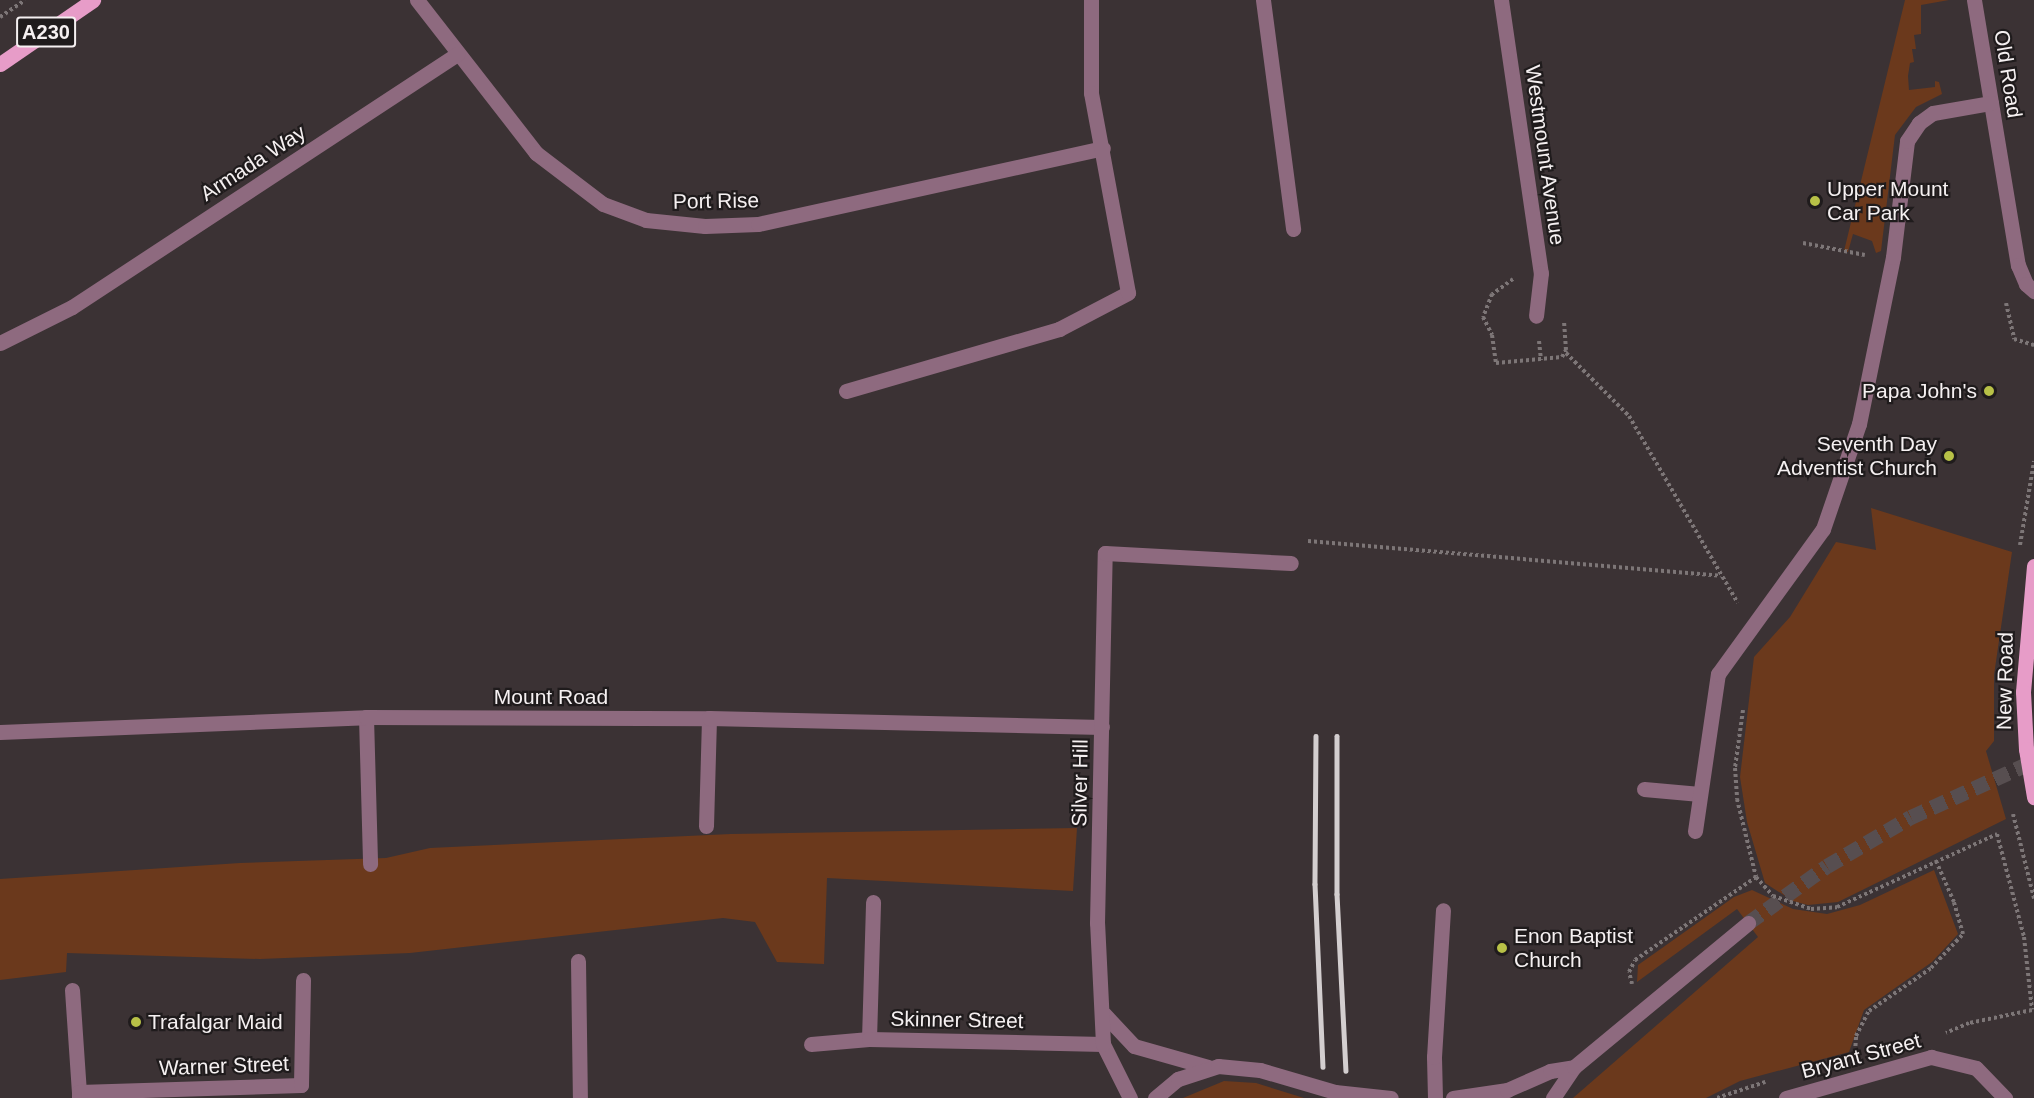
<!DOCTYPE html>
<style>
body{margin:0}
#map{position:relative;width:2034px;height:1098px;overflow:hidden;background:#3b3234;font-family:Arial,sans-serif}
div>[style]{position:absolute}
.green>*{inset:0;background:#6b391c}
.minor-tunnel>*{height:15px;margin-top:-7.5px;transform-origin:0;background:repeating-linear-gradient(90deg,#574e50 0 15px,transparent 0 23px)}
.path>*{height:4px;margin-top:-2px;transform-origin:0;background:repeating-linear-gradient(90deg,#7d7677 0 3px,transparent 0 6px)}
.service>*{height:15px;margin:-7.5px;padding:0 7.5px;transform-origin:7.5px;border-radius:7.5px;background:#8e6a7f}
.minor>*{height:15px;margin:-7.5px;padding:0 7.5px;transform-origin:7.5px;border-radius:7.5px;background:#8e6a7f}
.primary>*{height:15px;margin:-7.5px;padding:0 7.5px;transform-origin:7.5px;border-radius:7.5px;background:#e79cc8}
.rail>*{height:4.5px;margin:-2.25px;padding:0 2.25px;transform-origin:2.25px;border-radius:2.25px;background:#d3cecf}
.dots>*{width:16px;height:16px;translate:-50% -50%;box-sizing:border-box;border:3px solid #1f1b1c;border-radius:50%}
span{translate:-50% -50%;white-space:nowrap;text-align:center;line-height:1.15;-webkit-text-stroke:4.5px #1f1b1c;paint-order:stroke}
.shield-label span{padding:2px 4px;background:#1f1b1c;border:2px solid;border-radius:4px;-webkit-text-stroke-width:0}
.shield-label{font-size:20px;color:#f5f0f1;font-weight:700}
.street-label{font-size:21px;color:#f5f0f1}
.poi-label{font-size:21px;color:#f5f0f1}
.left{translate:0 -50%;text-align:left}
.right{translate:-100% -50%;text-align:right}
</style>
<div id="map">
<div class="green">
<i style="clip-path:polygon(1905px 0,1949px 0,1921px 5px,1921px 34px,1914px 35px,1916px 49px,1912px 49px,1914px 62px,1910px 63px,1908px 76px,1909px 90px,1935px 87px,1935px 81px,1939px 82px,1942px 94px,1916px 107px,1895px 135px,1881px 251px,1876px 253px,1872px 241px,1853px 234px,1848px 252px,1844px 251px)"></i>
<i style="clip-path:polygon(1871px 508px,2012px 552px,1994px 675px,1994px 741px,1986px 751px,2006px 819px,1838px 902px,1808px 905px,1793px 901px,1765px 883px,1747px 822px,1740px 777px,1754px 657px,1790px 617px,1836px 542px,1876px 550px)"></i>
<i style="clip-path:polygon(1077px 828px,1073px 891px,827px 878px,824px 964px,777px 962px,755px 922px,723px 918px,410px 953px,260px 959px,67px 953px,66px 972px,0 980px,0 879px,240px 863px,386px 858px,430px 848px,731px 834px)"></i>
<i style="clip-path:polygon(1934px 870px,1958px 934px,1932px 962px,1864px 1010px,1849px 1052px,1740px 1081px,1706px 1098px,1573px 1098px,1758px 937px,1737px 909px,1637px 982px,1638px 965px,1734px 897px,1752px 890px,1793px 909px,1827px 914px,1860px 905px)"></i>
<i style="clip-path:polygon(1224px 1081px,1256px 1083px,1304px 1098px,1183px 1098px)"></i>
</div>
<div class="minor-tunnel">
<i style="left:1748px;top:923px;width:97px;rotate:-35.8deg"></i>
<i style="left:1827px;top:866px;width:97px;rotate:-30.3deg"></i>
<i style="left:1911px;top:817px;width:135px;rotate:-24.5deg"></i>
</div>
<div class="path">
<i style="left:0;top:17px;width:30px;rotate:-34deg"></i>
<i style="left:1803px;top:243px;width:63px;rotate:11deg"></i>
<i style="left:1513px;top:279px;width:26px;rotate:144deg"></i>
<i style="left:1492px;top:294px;width:25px;rotate:111deg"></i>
<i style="left:1483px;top:317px;width:20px;rotate:63deg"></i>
<i style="left:1492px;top:335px;width:28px;rotate:82deg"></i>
<i style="left:1496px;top:363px;width:66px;rotate:-5.2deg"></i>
<i style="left:1562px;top:357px;width:8px;rotate:-60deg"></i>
<i style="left:1566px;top:350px;width:29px;rotate:-94deg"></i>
<i style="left:2006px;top:303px;width:37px;rotate:77deg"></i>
<i style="left:2014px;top:339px;width:21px;rotate:17deg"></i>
<i style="left:1539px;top:341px;width:19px;rotate:84deg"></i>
<i style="left:1566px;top:353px;width:89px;rotate:45deg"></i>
<i style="left:1629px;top:416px;width:216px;rotate:59.8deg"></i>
<i style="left:1308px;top:541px;width:414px;rotate:4.8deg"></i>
<i style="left:2020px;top:545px;width:85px;rotate:-80.5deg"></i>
<i style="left:1743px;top:710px;width:59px;rotate:97.9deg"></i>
<i style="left:1735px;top:768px;width:31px;rotate:86deg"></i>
<i style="left:1737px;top:799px;width:80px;rotate:76.3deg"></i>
<i style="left:1756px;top:877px;width:25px;rotate:48deg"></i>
<i style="left:1773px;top:896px;width:40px;rotate:18.9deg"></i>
<i style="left:1811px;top:909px;width:26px;rotate:-4deg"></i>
<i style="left:1837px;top:907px;width:176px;rotate:-24.5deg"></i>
<i style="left:1997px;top:834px;width:106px;rotate:75.3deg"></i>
<i style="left:2024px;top:937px;width:73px;rotate:83.7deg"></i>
<i style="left:2032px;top:1010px;width:64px;rotate:168.3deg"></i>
<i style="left:1969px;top:1023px;width:25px;rotate:157deg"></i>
<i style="left:2013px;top:814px;width:87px;rotate:76deg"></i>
<i style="left:1632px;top:984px;width:12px;rotate:-104deg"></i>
<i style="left:1629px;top:972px;width:13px;rotate:-63deg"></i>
<i style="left:1635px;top:960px;width:147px;rotate:-34.4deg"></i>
<i style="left:1855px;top:1052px;width:16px;rotate:-86deg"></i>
<i style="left:1856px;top:1036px;width:28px;rotate:-63deg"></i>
<i style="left:1869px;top:1011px;width:75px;rotate:-34.7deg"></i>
<i style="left:1931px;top:968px;width:47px;rotate:-46.7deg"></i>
<i style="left:1963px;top:934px;width:33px;rotate:-106deg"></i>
<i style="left:1954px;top:902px;width:45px;rotate:-113.7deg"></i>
<i style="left:1717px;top:1098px;width:51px;rotate:-18.4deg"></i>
</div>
<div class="service">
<i style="left:1263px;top:0;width:231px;rotate:82.5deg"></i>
<i style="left:0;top:343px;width:80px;rotate:-26.6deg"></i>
<i style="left:846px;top:391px;width:222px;rotate:-16.2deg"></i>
<i style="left:1059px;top:329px;width:78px;rotate:-27.6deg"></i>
<i style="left:366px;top:717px;width:147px;rotate:88.4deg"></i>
<i style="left:706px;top:826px;width:108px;rotate:-88.4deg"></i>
<i style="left:578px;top:961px;width:137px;rotate:89.2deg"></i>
<i style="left:869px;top:1039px;width:137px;rotate:-88.3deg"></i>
<i style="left:1435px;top:1098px;width:41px;rotate:-91.4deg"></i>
<i style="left:1434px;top:1057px;width:147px;rotate:-86.5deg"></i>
</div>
<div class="minor">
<i style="left:417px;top:0;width:194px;rotate:52.1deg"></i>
<i style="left:536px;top:153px;width:84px;rotate:37.3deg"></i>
<i style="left:603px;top:204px;width:46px;rotate:20.4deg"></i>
<i style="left:646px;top:220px;width:59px;rotate:5.8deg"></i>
<i style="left:705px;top:226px;width:53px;rotate:-2.2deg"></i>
<i style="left:758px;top:224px;width:353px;rotate:-12.4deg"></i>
<i style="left:1091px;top:0;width:93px;rotate:90deg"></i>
<i style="left:1091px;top:93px;width:203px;rotate:79.5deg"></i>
<i style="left:1501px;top:0;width:276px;rotate:81.7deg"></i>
<i style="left:1541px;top:273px;width:43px;rotate:96.6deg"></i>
<i style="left:1974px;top:0;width:269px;rotate:80.6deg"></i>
<i style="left:2018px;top:265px;width:21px;rotate:67deg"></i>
<i style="left:2026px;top:284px;width:11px;rotate:41deg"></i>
<i style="left:72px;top:307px;width:461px;rotate:-33.3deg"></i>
<i style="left:0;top:732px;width:366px;rotate:-2.3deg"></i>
<i style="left:366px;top:717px;width:343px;rotate:0.2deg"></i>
<i style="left:709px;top:718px;width:393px;rotate:1.3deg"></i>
<i style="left:1644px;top:789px;width:56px;rotate:5.1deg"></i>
<i style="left:1695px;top:831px;width:159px;rotate:-81.7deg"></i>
<i style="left:1718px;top:674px;width:179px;rotate:-54.1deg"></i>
<i style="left:1823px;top:529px;width:111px;rotate:-71.1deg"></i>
<i style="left:1859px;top:424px;width:170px;rotate:-78.5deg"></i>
<i style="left:1893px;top:257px;width:117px;rotate:-83.1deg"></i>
<i style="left:1907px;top:141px;width:22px;rotate:-56deg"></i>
<i style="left:1919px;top:123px;width:17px;rotate:-36deg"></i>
<i style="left:1933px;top:113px;width:59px;rotate:-9.8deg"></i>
<i style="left:72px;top:990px;width:102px;rotate:86.1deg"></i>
<i style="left:1104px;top:1014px;width:44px;rotate:46.8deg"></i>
<i style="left:1134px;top:1046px;width:77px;rotate:15.8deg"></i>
<i style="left:811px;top:1044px;width:58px;rotate:-4.9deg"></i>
<i style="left:869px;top:1039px;width:234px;rotate:1.2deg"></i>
<i style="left:79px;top:1098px;width:6px;rotate:-90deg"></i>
<i style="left:79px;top:1092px;width:222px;rotate:-1.8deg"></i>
<i style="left:301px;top:1085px;width:105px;rotate:-88.9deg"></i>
<i style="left:1130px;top:1098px;width:60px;rotate:-116.6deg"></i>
<i style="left:1103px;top:1044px;width:121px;rotate:-92.8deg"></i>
<i style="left:1097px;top:923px;width:370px;rotate:-88.8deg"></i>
<i style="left:1105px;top:553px;width:186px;rotate:3.1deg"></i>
<i style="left:1155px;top:1098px;width:30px;rotate:-40deg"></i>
<i style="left:1178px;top:1079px;width:42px;rotate:-18deg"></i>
<i style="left:1218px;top:1066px;width:42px;rotate:5.4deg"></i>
<i style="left:1260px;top:1070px;width:78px;rotate:16.3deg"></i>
<i style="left:1335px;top:1092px;width:56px;rotate:6.1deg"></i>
<i style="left:1453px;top:1098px;width:55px;rotate:-8.4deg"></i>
<i style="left:1507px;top:1090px;width:47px;rotate:-23.8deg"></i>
<i style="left:1550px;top:1071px;width:24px;rotate:-9deg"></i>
<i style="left:1553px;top:1098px;width:37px;rotate:-56deg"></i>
<i style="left:1574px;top:1067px;width:226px;rotate:-39.6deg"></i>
<i style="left:1786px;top:1098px;width:151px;rotate:-15.8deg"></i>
<i style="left:1931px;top:1057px;width:46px;rotate:13.7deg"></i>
<i style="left:1976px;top:1068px;width:42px;rotate:46deg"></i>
</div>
<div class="primary">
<i style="left:0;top:64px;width:113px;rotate:-34.5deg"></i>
<i style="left:2034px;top:566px;width:126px;rotate:95deg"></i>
<i style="left:2023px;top:692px;width:57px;rotate:87deg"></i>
<i style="left:2026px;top:749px;width:49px;rotate:80.5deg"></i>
</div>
<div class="rail">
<i style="left:1316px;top:736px;width:148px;rotate:90.4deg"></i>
<i style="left:1315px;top:884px;width:183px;rotate:87.5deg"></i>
<i style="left:1337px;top:736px;width:158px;rotate:90deg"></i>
<i style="left:1337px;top:894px;width:177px;rotate:87.1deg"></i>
</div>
<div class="dots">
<i style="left:1815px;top:201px;background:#b8c147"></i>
<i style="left:1989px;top:391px;background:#b8c147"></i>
<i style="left:1949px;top:456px;background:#b8c147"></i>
<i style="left:1502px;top:948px;background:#b8c147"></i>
<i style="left:136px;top:1022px;background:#b8c147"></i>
</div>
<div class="shield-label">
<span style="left:46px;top:32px">A230</span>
</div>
<div class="street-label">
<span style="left:2008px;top:74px;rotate:81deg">Old Road</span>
<span style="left:1545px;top:155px;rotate:82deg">Westmount Avenue</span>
<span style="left:253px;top:163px;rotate:-33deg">Armada Way</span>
<span style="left:716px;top:201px;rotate:-1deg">Port Rise</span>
<span style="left:2005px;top:681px;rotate:-89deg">New Road</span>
<span style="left:551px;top:697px">Mount Road</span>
<span style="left:1080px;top:783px;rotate:-89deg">Silver Hill</span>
<span style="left:957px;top:1020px;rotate:1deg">Skinner Street</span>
<span style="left:1861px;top:1056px;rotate:-15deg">Bryant Street</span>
<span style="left:224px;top:1066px;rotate:-2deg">Warner Street</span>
</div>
<div class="poi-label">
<span class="left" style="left:1827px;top:201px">Upper Mount<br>Car Park</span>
<span class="right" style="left:1977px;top:391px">Papa John's</span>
<span class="right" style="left:1937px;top:456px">Seventh Day<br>Adventist Church</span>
<span class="left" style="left:1514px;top:948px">Enon Baptist<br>Church</span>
<span class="left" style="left:148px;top:1022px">Trafalgar Maid</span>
</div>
</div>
